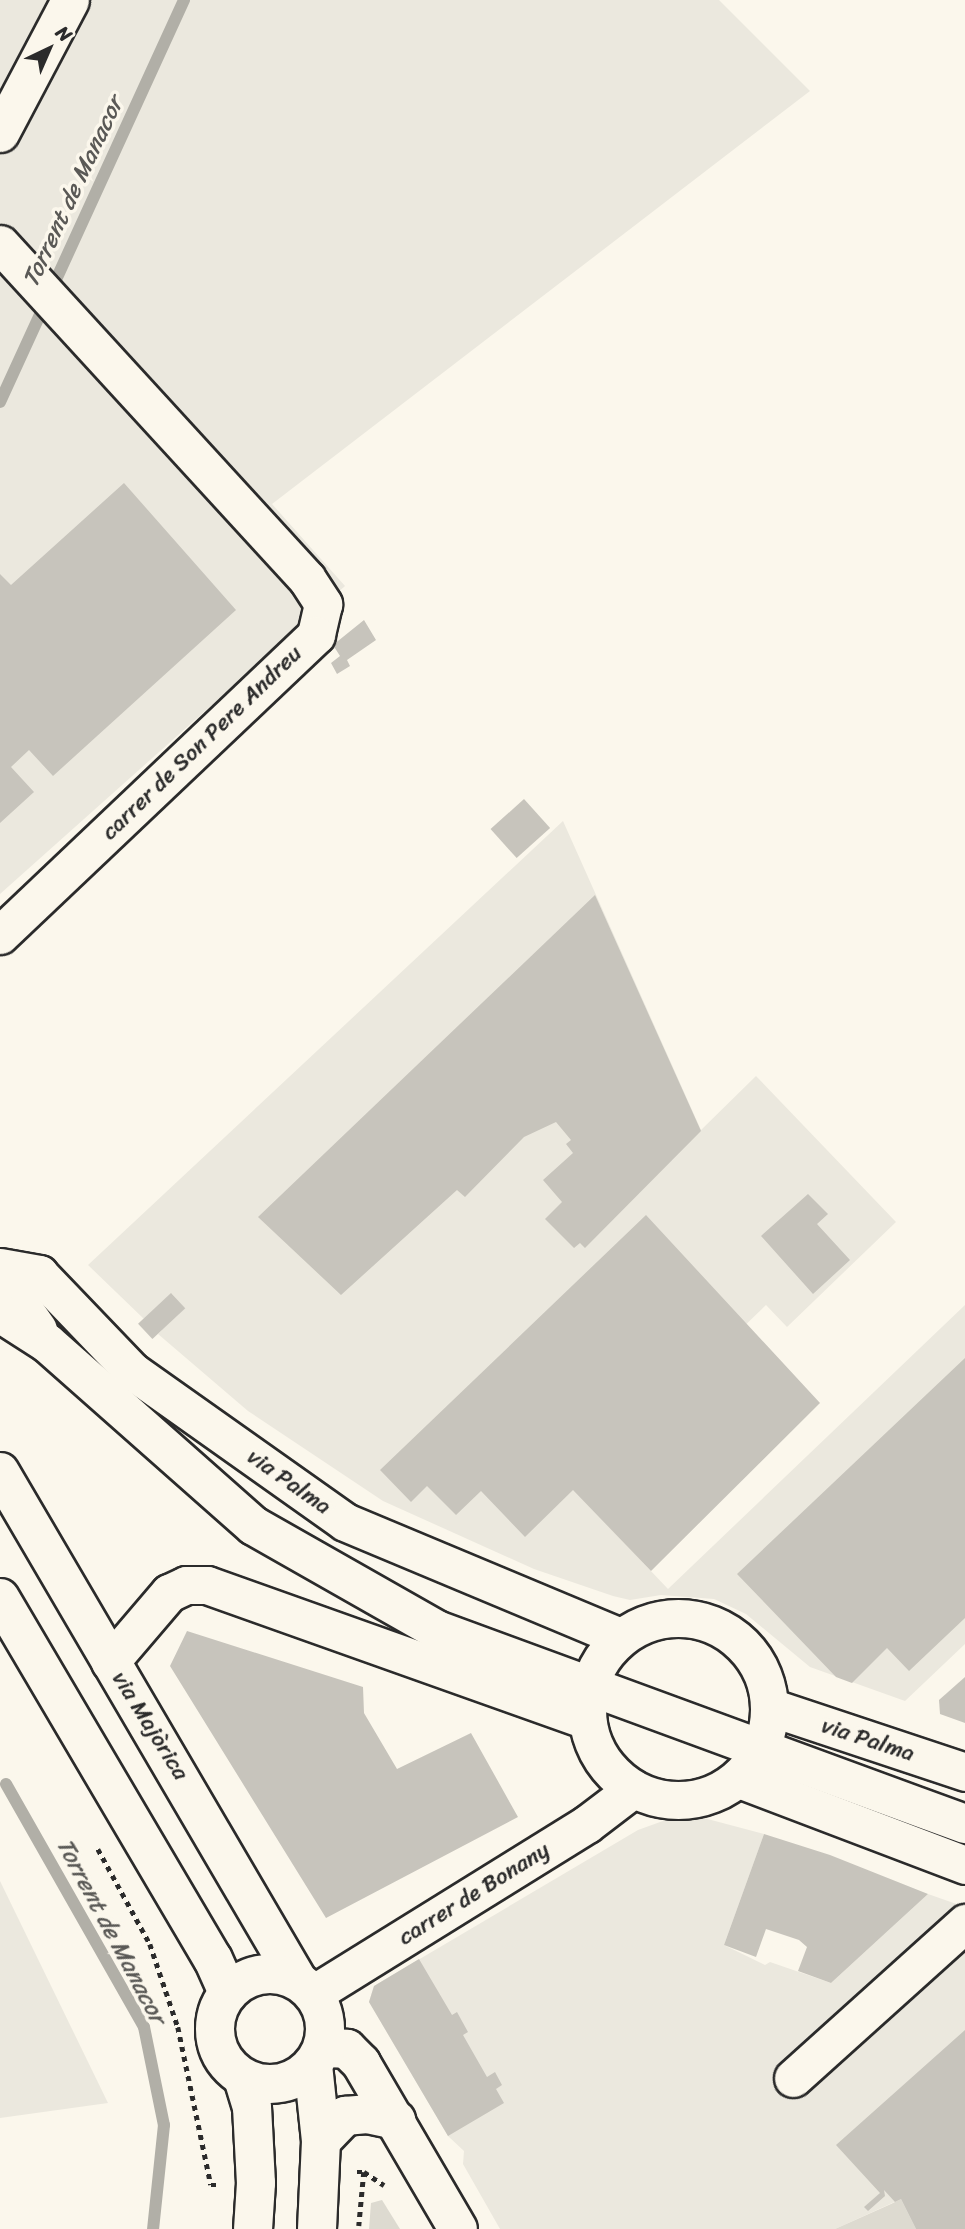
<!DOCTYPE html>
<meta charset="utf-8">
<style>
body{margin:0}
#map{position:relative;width:965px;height:2229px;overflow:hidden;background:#fbf7ec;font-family:Sriracha,sans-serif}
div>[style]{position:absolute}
.built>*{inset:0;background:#ebe8de}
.green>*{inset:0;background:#dddad0}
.stream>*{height:12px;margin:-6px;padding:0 6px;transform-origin:6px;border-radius:6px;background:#b1afa7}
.building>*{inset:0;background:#c7c4bc;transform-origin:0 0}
.path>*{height:4.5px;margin-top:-2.25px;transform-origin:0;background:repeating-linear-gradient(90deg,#2b2b2b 0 5px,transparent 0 10px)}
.roads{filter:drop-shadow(2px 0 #2b2b2b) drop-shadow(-2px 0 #2b2b2b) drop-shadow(0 2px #2b2b2b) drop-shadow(0 -2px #2b2b2b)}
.minor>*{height:37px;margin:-18.5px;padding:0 18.5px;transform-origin:18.5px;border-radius:18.5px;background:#fbf7ec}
.minor>.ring{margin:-18.5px;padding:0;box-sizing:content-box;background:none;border:37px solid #fbf7ec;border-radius:50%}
.major>*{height:38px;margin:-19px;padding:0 19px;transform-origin:19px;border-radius:19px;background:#fbf7ec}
.major>.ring{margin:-19px;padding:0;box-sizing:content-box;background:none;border:38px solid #fbf7ec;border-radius:50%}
span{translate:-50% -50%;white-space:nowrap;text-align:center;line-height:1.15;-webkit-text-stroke:7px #fbf7ec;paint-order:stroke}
.street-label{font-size:23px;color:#2b2b2b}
.water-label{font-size:24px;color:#5a5956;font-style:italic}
.north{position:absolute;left:14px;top:14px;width:70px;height:70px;-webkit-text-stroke:5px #fbf7ec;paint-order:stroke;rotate:44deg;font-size:19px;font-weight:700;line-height:28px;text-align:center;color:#2b2b2b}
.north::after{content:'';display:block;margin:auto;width:24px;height:32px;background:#2b2b2b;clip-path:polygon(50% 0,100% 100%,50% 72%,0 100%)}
</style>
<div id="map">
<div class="built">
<i style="clip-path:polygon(0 0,719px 0,810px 91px,272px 504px,345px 586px,0 894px)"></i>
<i style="clip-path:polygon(563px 821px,701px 1130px,756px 1076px,896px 1222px,787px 1327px,766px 1305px,574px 1490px,668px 1589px,965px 1305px,965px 1644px,905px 1701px,810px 1667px,746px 1614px,714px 1599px,661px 1595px,630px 1600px,613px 1596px,534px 1569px,383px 1501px,248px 1411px,158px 1334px,185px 1308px,172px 1294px,144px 1319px,88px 1265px)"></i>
<i style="clip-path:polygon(685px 1813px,764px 1834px,724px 1945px,765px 1965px,770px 1962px,831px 1983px,928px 1894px,965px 1907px,965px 2229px,916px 2229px,901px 2199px,835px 2229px,500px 2229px,463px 2164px,464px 2151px,448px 2136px,369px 2002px,374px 1986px,638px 1830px)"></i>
<i style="clip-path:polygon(0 1881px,108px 2103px,0 2118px)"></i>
</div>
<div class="green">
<i style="clip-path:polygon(901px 2199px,916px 2229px,835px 2229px,891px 2204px)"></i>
<i style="clip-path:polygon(382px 2200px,400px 2229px,369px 2229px,371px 2203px)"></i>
</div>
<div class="stream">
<i style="left:0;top:402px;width:442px;rotate:-65.4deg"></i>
<i style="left:6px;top:1784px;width:279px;rotate:60.4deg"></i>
<i style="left:144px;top:2027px;width:100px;rotate:78.5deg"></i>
<i style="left:164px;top:2125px;width:105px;rotate:96deg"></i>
</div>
<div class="building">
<i style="clip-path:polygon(124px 483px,236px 610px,53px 776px,29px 750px,11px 767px,34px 792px,0 823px,0 574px,11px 585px)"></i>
<i style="clip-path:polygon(364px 620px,376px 640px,347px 660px,350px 666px,337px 674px,331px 663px,340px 656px,333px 645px)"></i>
<i style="left:524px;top:799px;width:39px;height:45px;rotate:48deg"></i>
<i style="clip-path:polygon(595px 895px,701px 1131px,585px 1248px,580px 1243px,574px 1248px,545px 1219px,562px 1202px,543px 1180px,573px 1153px,566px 1144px,571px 1140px,556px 1122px,524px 1137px,465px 1197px,457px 1190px,341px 1295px,258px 1217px)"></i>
<i style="clip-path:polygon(808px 1194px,828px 1214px,817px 1224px,850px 1260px,813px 1294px,761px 1236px)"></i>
<i style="clip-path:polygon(646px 1215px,820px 1403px,651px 1571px,573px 1490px,525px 1537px,481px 1491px,456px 1515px,427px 1486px,411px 1502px,380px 1470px)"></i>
<i style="left:171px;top:1293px;width:21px;height:45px;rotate:47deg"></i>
<i style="clip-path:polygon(965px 1358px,965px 1618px,909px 1671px,887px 1648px,852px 1683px,836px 1677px,737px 1574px)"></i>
<i style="clip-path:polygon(187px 1631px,363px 1687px,364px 1713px,397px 1769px,471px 1733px,518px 1817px,326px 1918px,170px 1666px)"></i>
<i style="clip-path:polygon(965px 1677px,965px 1723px,940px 1714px,939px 1700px)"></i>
<i style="clip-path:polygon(764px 1834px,830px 1855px,928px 1894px,831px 1983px,798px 1971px,807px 1947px,799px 1940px,766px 1929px,756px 1957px,724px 1945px)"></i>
<i style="clip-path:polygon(419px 1959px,452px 2015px,457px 2012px,468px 2032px,463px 2035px,487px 2077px,495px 2072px,502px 2085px,496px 2089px,504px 2103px,448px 2136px,369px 2002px,374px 1986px)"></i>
<i style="clip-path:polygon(965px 2030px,965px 2229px,916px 2229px,901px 2199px,895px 2202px,884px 2190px,885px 2196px,868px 2211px,864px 2207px,880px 2193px,836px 2145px)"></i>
</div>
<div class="path">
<i style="left:98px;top:1849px;width:108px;rotate:61.3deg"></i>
<i style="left:150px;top:1944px;width:88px;rotate:71.4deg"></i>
<i style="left:178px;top:2027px;width:161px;rotate:78.2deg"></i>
<i style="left:211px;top:2185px;width:5px"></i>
<i style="left:357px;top:2172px;width:7px"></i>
<i style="left:364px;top:2172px;width:54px;rotate:95.3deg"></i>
<i style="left:364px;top:2172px;width:24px;rotate:33deg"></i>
</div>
<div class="roads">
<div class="minor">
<i style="left:0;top:133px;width:150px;rotate:-62.2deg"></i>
<i style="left:0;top:244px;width:454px;rotate:47.5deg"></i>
<i style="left:307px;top:579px;width:30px;rotate:57deg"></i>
<i style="left:323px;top:604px;width:32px;rotate:103deg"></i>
<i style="left:316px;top:635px;width:436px;rotate:136.5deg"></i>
<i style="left:0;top:1267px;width:40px;rotate:10deg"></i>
<i style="left:39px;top:1274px;width:134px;rotate:46.2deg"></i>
<i style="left:132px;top:1371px;width:261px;rotate:35.3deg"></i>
<i style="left:345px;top:1522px;width:298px;rotate:22.7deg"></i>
<i class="ring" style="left:587px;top:1618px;width:145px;height:145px"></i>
<i style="left:110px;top:1662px;width:91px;rotate:-49.5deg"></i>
<i style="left:169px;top:1593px;width:19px;rotate:-25deg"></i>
<i style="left:186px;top:1585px;width:21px"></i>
<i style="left:207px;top:1585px;width:403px;rotate:19.6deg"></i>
<i style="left:770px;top:1707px;width:206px;rotate:18.4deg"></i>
<i style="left:739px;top:1779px;width:242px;rotate:20.8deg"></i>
<i style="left:313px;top:1994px;width:322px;rotate:-31.8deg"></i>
<i style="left:587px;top:1824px;width:58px;rotate:-37.3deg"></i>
<i style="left:793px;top:2078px;width:232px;rotate:-42deg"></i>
</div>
<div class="major">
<i style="left:0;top:1276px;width:66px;rotate:54.9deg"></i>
<i style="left:0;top:1313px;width:56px;rotate:32.6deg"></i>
<i style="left:47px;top:1343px;width:276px;rotate:41.5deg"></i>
<i style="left:254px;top:1526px;width:210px;rotate:29.6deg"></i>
<i style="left:437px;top:1630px;width:563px;rotate:20.17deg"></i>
<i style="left:0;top:1472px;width:590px;rotate:59.65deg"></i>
<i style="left:0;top:1598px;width:419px;rotate:59.5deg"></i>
<i style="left:213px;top:1959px;width:37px;rotate:66deg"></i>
<i class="ring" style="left:215px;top:1974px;width:72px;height:72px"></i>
<i style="left:323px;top:2048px;width:24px;rotate:2deg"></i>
<i style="left:347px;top:2049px;width:20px;rotate:45deg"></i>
<i style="left:361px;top:2063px;width:192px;rotate:59.7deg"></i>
<i style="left:313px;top:2065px;width:76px;rotate:84deg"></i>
<i style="left:321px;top:2141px;width:88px;rotate:92.6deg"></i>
<i style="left:243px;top:2078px;width:30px;rotate:73deg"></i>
<i style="left:252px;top:2107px;width:76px;rotate:87deg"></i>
<i style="left:256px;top:2183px;width:46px;rotate:93.7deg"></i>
<i style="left:321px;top:2141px;width:35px;rotate:-46deg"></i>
<i style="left:345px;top:2116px;width:22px;rotate:-5deg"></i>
<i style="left:367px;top:2114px;width:30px;rotate:12deg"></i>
</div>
</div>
<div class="street-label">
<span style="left:202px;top:743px;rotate:-44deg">carrer de Son Pere Andreu</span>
<span style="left:289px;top:1482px;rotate:35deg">via Palma</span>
<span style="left:150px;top:1726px;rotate:58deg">via Majòrica</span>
<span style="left:868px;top:1740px;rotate:18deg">via Palma</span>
<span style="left:474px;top:1894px;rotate:-32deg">carrer de Bonany</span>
</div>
<div class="water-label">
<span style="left:73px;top:192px;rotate:-65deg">Torrent de Manacor</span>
<span style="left:111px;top:1931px;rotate:62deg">Torrent de Manacor</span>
</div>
<div class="north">N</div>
</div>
